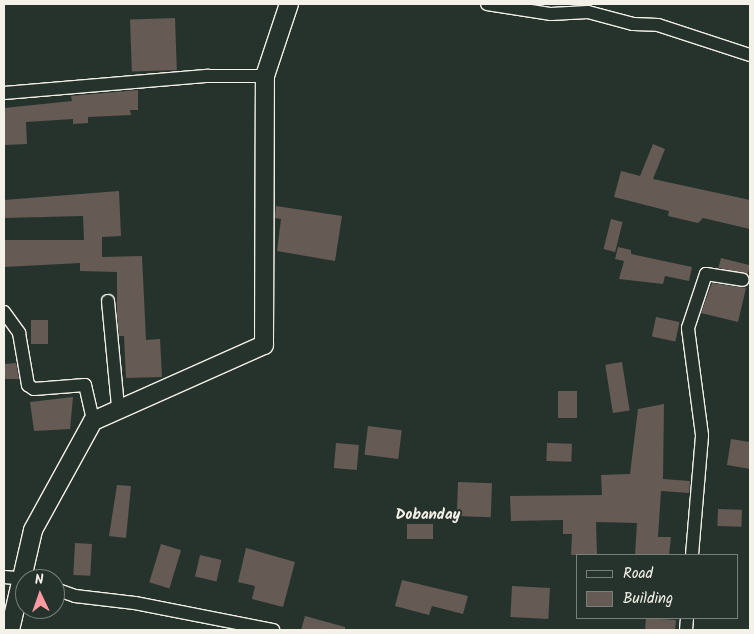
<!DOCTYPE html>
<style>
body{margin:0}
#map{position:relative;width:754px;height:634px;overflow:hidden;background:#26332d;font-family:Kalam,sans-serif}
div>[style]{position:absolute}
.building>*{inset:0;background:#655a54;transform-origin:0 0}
.roads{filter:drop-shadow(1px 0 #f4f1e8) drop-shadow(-1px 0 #f4f1e8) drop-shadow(0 1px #f4f1e8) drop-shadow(0 -1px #f4f1e8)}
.street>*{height:12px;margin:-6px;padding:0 6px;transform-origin:6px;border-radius:6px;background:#26332d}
.secondary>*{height:18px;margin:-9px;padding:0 9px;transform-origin:9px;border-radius:9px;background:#26332d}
span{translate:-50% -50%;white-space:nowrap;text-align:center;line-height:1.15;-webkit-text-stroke:4px #26332d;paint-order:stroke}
.quarter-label{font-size:15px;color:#f4f1e8;font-weight:700}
.frame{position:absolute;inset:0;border:5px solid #f4f1e8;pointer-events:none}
.legend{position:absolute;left:576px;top:554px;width:162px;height:65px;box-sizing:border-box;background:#26332d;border:1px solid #787f78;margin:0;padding:6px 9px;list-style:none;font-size:15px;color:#f4f1e8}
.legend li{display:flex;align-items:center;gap:10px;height:25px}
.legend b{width:25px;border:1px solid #787f78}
.north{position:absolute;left:15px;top:569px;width:50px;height:50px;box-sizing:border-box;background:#26332d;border:1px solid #787f78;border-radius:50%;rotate:357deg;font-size:14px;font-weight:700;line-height:20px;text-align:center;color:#f4f1e8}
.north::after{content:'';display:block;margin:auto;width:18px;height:22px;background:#ff9aa2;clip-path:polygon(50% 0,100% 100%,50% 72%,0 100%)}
</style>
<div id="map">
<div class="building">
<i style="left:175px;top:18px;width:52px;height:45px;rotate:88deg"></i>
<i style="clip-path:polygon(138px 90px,138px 110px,130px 110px,131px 115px,88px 117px,88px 123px,73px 124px,73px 119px,26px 122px,27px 144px,4px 145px,4px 108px,72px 101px,71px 96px)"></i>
<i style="clip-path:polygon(653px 144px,665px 149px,653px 179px,750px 200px,750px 229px,703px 218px,698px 223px,668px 216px,669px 211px,614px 197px,621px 171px,640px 176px)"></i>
<i style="clip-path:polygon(119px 191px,121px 236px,102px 237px,102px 257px,142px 256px,146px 340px,160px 339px,162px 377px,126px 378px,124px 336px,119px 336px,117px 314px,117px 272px,80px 271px,80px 263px,4px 267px,4px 240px,84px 240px,83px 216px,4px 218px,4px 200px)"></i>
<i style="clip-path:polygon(276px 206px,342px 216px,335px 261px,277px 251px,281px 219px,275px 218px)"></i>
<i style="left:611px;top:219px;width:12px;height:31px;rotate:14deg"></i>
<i style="clip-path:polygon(618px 247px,631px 250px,631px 254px,692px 267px,689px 281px,665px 276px,663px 284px,619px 279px,624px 261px,615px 259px)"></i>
<i style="left:721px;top:258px;width:30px;height:10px;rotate:14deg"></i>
<i style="clip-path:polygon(712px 283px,746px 288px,738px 322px,701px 313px)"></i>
<i style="left:656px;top:317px;width:24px;height:20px;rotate:12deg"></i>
<i style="left:31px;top:320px;width:17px;height:24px"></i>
<i style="left:622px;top:362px;width:49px;height:17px;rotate:81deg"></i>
<i style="clip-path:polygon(16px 363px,19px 379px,4px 379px,4px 364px)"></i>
<i style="left:558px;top:391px;width:19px;height:27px"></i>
<i style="clip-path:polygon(73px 397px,70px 429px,34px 431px,30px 402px)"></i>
<i style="clip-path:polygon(664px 404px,663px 479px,690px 481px,689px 493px,661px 491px,658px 537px,671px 537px,669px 555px,635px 555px,637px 523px,596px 522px,597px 555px,571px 555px,572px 534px,563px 534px,563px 520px,511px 521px,510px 496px,602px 495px,601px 475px,630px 474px,638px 409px)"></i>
<i style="left:368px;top:426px;width:34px;height:29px;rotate:7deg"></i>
<i style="clip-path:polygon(731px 439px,750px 442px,750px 469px,727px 465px)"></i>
<i style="left:336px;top:443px;width:23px;height:25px;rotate:5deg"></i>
<i style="left:547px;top:443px;width:25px;height:18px;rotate:2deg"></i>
<i style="left:458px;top:482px;width:34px;height:34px;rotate:2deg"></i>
<i style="clip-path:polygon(117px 485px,131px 486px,126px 538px,109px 536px)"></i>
<i style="left:718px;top:509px;width:24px;height:17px;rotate:2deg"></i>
<i style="left:407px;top:524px;width:26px;height:15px"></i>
<i style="left:75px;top:543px;width:17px;height:32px;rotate:3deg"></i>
<i style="left:161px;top:544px;width:21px;height:40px;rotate:17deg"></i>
<i style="clip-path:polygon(246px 548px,295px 562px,283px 607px,252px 599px,255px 586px,238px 582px)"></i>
<i style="left:200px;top:555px;width:22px;height:22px;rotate:13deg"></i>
<i style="clip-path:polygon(402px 580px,468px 596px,463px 614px,432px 606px,429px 615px,395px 606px)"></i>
<i style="left:512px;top:586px;width:38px;height:31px;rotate:3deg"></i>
<i style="clip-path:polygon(305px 616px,345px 627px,345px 630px,301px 630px)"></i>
<i style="clip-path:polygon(646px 618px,676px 620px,675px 630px,645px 630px)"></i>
</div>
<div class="roads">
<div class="street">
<i style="left:487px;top:4px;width:65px;rotate:8.9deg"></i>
<i style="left:551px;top:14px;width:37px;rotate:-3deg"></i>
<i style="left:588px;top:12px;width:47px;rotate:14.9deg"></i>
<i style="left:633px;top:24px;width:25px;rotate:2deg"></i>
<i style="left:658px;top:25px;width:97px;rotate:18.1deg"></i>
<i style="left:4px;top:93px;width:205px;rotate:-4.8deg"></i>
<i style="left:208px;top:76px;width:57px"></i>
<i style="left:108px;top:301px;width:106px;rotate:84.6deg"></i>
<i style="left:4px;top:312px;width:26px;rotate:54deg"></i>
<i style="left:19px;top:333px;width:53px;rotate:80.2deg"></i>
<i style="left:28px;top:385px;width:7px;rotate:34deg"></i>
<i style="left:34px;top:389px;width:51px;rotate:-4.5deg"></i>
<i style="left:85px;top:385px;width:37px;rotate:77deg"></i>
<i style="left:692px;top:555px;width:120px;rotate:-85.2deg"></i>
<i style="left:702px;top:435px;width:108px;rotate:-97.5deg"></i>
<i style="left:688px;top:328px;width:57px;rotate:-71.6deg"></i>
<i style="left:706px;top:274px;width:37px;rotate:9deg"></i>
<i style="left:4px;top:577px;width:21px;rotate:5deg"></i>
<i style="left:55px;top:589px;width:21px;rotate:19deg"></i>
<i style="left:75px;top:596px;width:60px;rotate:6.7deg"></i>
<i style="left:135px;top:603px;width:141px;rotate:11.1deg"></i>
<i style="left:686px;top:630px;width:12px;rotate:-85deg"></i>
</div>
<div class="secondary">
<i style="left:10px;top:630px;width:103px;rotate:-77deg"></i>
<i style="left:33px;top:530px;width:124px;rotate:-61.2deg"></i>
<i style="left:93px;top:421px;width:187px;rotate:-24deg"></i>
<i style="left:264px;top:345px;width:269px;rotate:-89.8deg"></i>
<i style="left:265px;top:76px;width:76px;rotate:-71.6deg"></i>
</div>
</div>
<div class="quarter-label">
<span style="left:428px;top:516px">Dobanday</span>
</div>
<div class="frame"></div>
<ul class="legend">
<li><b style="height:6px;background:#26332d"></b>Road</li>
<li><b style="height:14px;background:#655a54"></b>Building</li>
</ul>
<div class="north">N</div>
</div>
